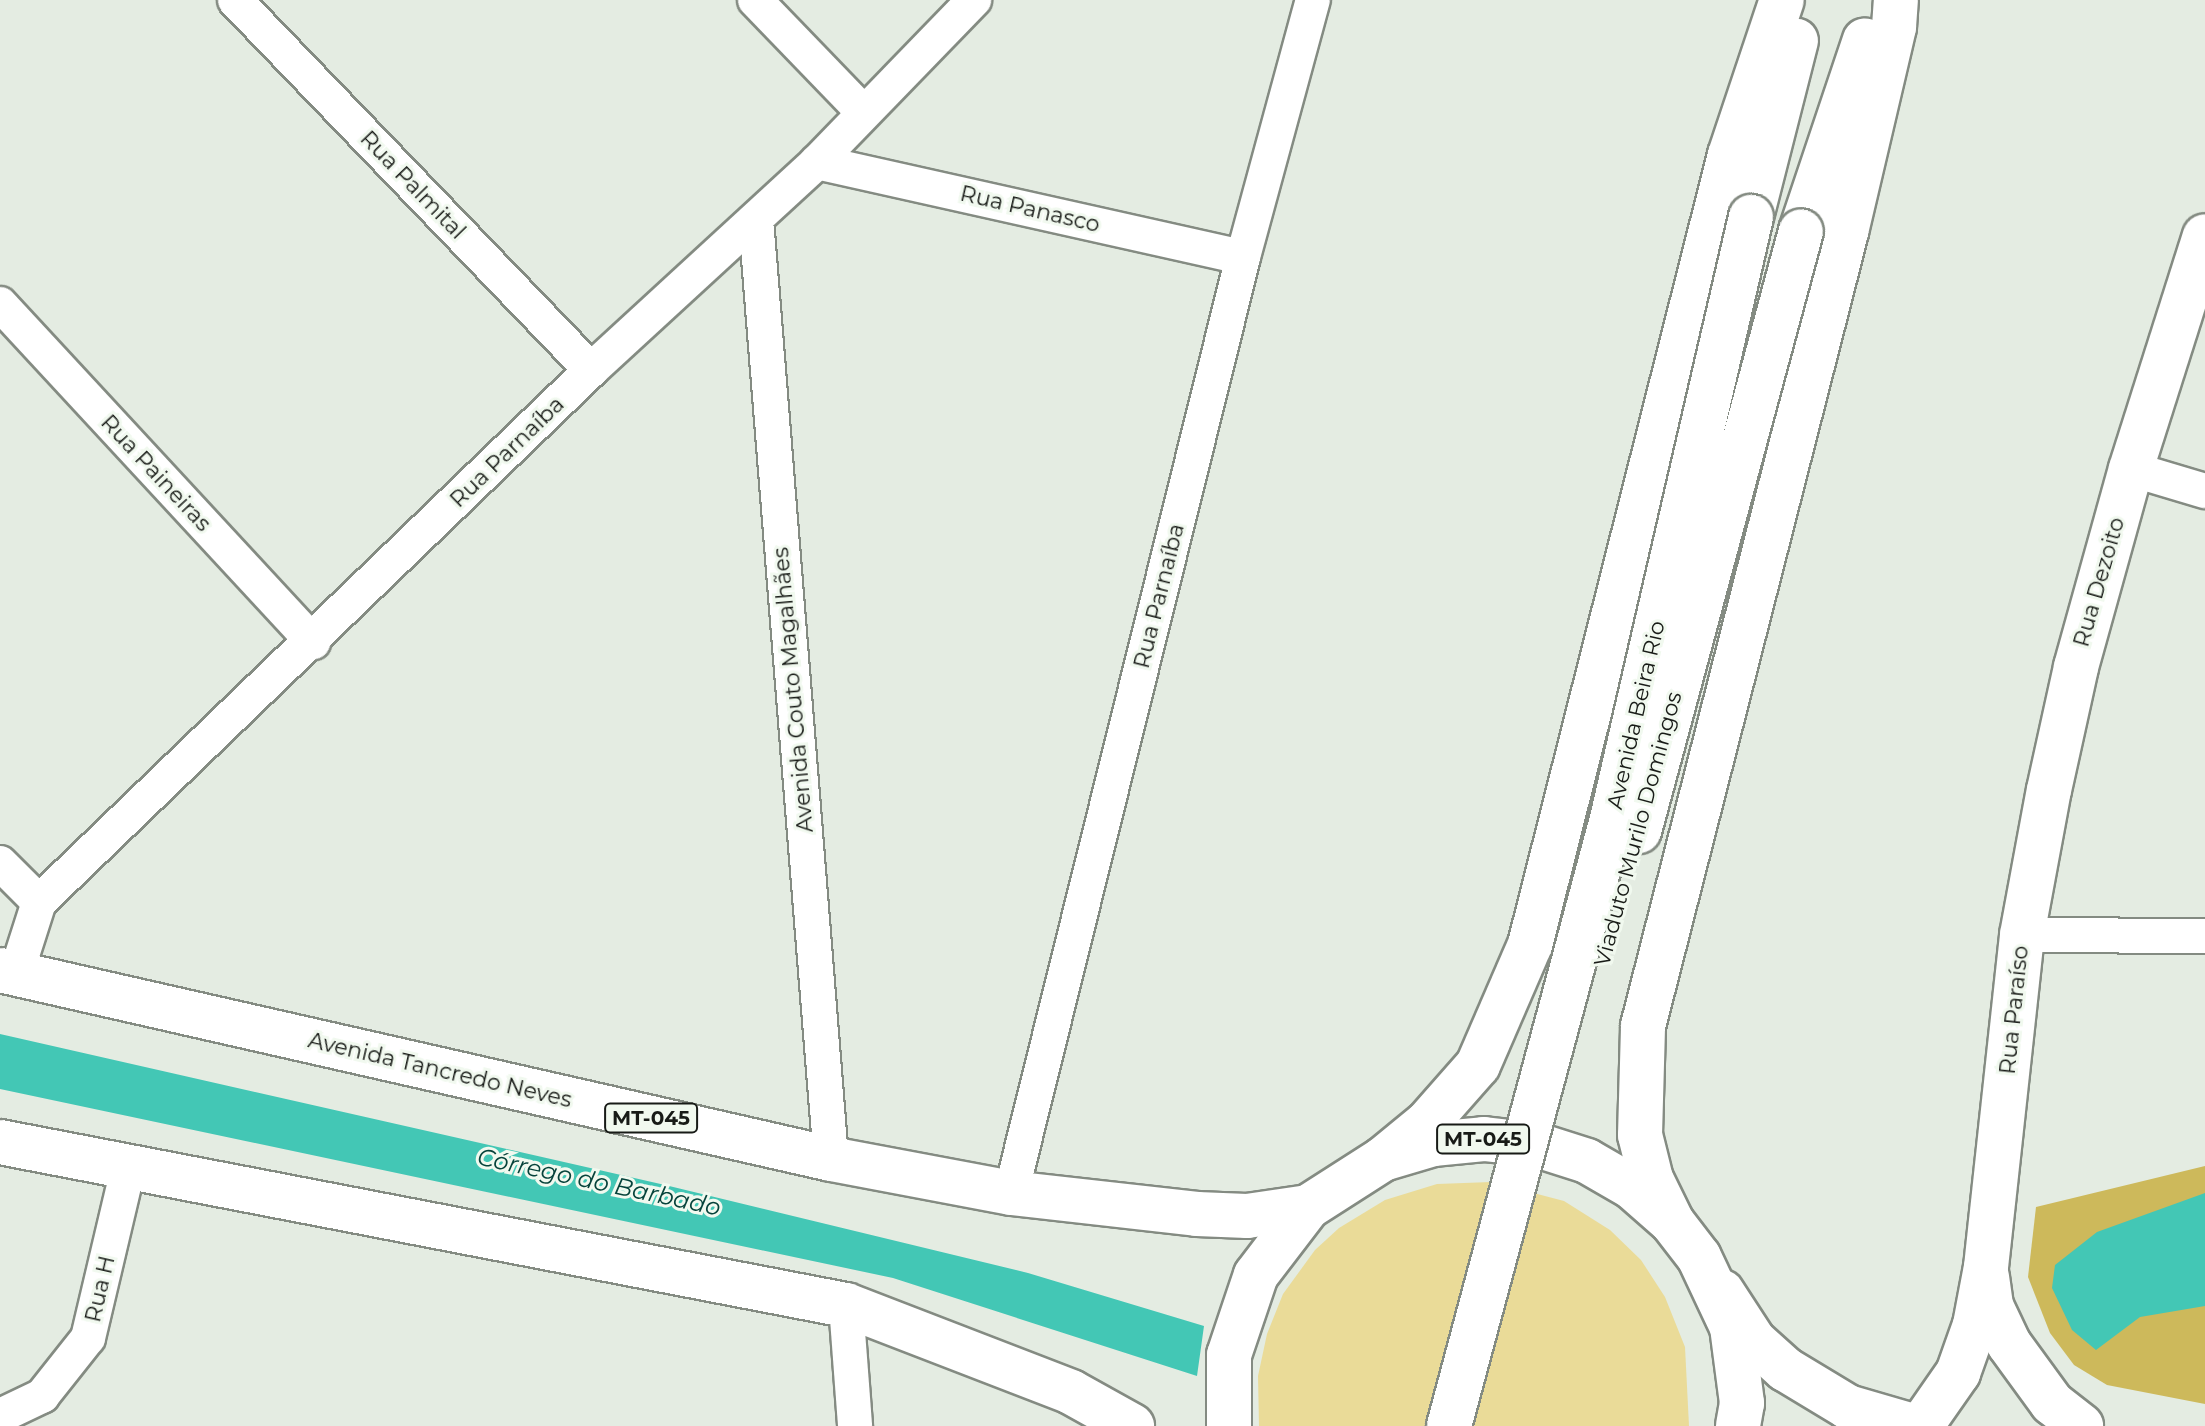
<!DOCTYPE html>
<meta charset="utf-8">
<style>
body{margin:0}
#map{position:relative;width:2205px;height:1426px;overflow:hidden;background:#e4ece2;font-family:Montserrat,sans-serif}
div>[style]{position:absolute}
.green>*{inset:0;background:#eadb98}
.forest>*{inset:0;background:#cdb95b}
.water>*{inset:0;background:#43c7b5}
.roads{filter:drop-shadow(2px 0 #848b82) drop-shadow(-2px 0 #848b82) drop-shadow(0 2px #848b82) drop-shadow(0 -2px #848b82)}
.minor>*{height:34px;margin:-17px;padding:0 17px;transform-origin:17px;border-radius:17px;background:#fff}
.tertiary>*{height:44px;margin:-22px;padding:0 22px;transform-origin:22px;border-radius:22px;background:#fff}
.secondary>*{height:44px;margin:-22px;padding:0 22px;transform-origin:22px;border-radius:22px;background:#fff}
.primary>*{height:44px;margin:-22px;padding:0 22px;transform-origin:22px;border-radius:22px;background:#fff}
.bridges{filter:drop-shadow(2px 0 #848b82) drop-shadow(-2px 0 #848b82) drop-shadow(0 2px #848b82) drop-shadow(0 -2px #848b82)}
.primary-bridge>*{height:44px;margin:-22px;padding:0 22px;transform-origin:22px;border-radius:22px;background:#fff}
span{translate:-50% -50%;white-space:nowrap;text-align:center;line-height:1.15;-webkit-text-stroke:6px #f1f9ef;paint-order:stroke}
.shield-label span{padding:2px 6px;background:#f1f9ef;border:2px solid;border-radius:6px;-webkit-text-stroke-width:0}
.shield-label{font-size:20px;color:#181b17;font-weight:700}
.street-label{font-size:22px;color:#181b17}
.water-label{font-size:24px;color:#06433b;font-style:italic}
</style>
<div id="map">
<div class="green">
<i style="clip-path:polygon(1491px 1182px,1564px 1201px,1610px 1230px,1641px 1260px,1665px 1297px,1685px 1347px,1689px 1426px,1259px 1426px,1258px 1376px,1267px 1334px,1283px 1294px,1315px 1250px,1339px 1228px,1385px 1200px,1437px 1184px)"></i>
</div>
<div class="forest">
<i style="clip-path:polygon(2205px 1166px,2205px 1404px,2107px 1385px,2074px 1365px,2050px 1333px,2028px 1277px,2036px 1207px)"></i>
</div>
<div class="water">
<i style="clip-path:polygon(0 1034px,665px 1185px,1028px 1273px,1204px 1326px,1197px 1376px,893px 1278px,0 1089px)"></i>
<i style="clip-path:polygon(2205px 1193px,2205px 1306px,2140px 1317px,2096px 1350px,2072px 1330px,2052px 1288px,2055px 1265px,2097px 1232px)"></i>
</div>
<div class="roads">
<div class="minor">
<i style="left:235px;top:0;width:513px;rotate:46.1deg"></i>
<i style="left:755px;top:0;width:156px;rotate:46deg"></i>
<i style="left:817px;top:162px;width:436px;rotate:12.6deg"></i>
<i style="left:756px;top:220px;width:942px;rotate:85.43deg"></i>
<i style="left:0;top:304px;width:461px;rotate:47.2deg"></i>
<i style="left:2131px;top:469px;width:77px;rotate:16.6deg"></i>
<i style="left:0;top:863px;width:55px;rotate:45deg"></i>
<i style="left:2022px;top:935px;width:183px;rotate:0.3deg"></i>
<i style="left:16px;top:974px;width:76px;rotate:-72.3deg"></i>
<i style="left:39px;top:902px;width:767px;rotate:-43.94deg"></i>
<i style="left:591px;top:370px;width:307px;rotate:-42.6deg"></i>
<i style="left:817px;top:162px;width:226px;rotate:-45.9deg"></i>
<i style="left:1011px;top:1193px;width:964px;rotate:-76.08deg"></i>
<i style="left:1243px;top:257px;width:266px;rotate:-74.8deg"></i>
<i style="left:846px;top:1305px;width:121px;rotate:85.7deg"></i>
<i style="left:0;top:1416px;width:47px;rotate:-25.5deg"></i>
<i style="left:42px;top:1396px;width:74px;rotate:-51.6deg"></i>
<i style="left:88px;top:1338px;width:174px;rotate:-76.7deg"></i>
</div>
<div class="tertiary">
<i style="left:1987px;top:1277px;width:29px;rotate:82deg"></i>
<i style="left:1991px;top:1306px;width:42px;rotate:64.7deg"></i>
<i style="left:2009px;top:1344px;width:73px;rotate:53.9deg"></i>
<i style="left:2052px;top:1403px;width:37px;rotate:38deg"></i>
<i style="left:1921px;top:1426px;width:65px;rotate:-55.1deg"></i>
<i style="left:1958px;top:1373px;width:51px;rotate:-70.5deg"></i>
<i style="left:1975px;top:1325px;width:59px;rotate:-79.3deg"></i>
<i style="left:1986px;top:1267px;width:334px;rotate:-83.8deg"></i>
<i style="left:2022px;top:935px;width:147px;rotate:-79.5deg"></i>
<i style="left:2049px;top:790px;width:126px;rotate:-77.6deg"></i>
<i style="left:2076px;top:667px;width:205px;rotate:-74.5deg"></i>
<i style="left:2131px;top:469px;width:244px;rotate:-72.4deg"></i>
</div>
<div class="secondary">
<i style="left:1722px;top:1292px;width:59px;rotate:56.9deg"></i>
<i style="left:1754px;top:1341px;width:42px;rotate:42.1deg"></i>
<i style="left:1785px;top:1369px;width:74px;rotate:31.1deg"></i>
<i style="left:1848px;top:1407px;width:68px;rotate:16.3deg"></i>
</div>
<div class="primary">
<i style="left:1751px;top:217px;width:182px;rotate:-75.7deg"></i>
<i style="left:1801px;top:231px;width:201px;rotate:-71.5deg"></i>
<i style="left:0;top:970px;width:852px;rotate:12.81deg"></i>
<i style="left:831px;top:1159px;width:183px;rotate:10.7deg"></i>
<i style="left:1011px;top:1193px;width:187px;rotate:6.4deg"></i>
<i style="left:1197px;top:1214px;width:50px;rotate:2.3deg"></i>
<i style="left:1247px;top:1216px;width:62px;rotate:-8.4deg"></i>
<i style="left:0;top:1142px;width:862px;rotate:10.91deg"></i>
<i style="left:846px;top:1305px;width:241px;rotate:21.1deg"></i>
<i style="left:1071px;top:1392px;width:70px;rotate:29.1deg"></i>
<i style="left:1383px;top:1159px;width:57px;rotate:-39.3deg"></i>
<i style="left:1427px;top:1123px;width:77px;rotate:-48.7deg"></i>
<i style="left:1478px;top:1065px;width:131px;rotate:-66.6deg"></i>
<i style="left:1530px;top:945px;width:815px;rotate:-75.79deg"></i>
<i style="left:1730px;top:155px;width:163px;rotate:-71.5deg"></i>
<i style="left:1672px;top:1222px;width:48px;rotate:-116deg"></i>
<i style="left:1651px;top:1179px;width:45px;rotate:-104deg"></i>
<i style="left:1640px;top:1135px;width:109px;rotate:-88.4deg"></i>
<i style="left:1643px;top:1026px;width:820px;rotate:-75.66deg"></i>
<i style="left:1846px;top:232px;width:211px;rotate:-76.8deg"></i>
<i style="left:1894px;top:27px;width:27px;rotate:-86deg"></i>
<i style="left:1229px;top:1426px;width:71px;rotate:-90deg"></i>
<i style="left:1229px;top:1355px;width:84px;rotate:-71.4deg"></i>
<i style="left:1256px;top:1275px;width:86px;rotate:-52.6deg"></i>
<i style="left:1308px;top:1207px;width:89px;rotate:-32.6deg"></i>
<i style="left:1383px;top:1159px;width:52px;rotate:-16.7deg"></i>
<i style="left:1433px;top:1144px;width:51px;rotate:-5.6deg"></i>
<i style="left:1484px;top:1139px;width:53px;rotate:6.5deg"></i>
<i style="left:1537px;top:1145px;width:52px;rotate:17.7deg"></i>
<i style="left:1587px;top:1161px;width:52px;rotate:30deg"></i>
<i style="left:1632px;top:1187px;width:53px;rotate:41.2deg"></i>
<i style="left:1672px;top:1222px;width:44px;rotate:52.4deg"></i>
<i style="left:1699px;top:1257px;width:77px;rotate:64.8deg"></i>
<i style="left:1732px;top:1327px;width:77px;rotate:82.5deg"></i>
<i style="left:1742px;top:1403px;width:23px;rotate:100deg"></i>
</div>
</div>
<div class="bridges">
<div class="primary-bridge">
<i style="left:1639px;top:831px;width:621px;rotate:-74.89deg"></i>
<i style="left:1449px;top:1426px;width:629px;rotate:-74.97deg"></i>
<i style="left:1612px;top:819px;width:618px;rotate:-77deg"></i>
</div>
</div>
<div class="shield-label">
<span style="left:651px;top:1118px">MT-045</span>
<span style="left:1483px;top:1139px">MT-045</span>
</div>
<div class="street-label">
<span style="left:413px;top:185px;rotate:46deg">Rua Palmital</span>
<span style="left:1030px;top:209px;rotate:13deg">Rua Panasco</span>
<span style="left:507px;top:452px;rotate:-44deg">Rua Parnaíba</span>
<span style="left:156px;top:473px;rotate:47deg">Rua Paineiras</span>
<span style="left:2099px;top:582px;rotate:-74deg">Rua Dezoito</span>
<span style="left:1159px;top:596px;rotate:-76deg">Rua Parnaíba</span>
<span style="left:793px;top:690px;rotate:-95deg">Avenida Couto Magalhães</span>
<span style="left:1636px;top:715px;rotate:-77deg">Avenida Beira Rio</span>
<span style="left:1638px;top:829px;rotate:-75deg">Viaduto Murilo Domingos</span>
<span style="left:2014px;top:1010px;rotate:-84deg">Rua Paraíso</span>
<span style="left:440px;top:1070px;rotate:13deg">Avenida Tancredo Neves</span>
<span style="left:100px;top:1289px;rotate:-77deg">Rua H</span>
</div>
<div class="water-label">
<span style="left:599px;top:1182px;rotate:12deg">Córrego do Barbado</span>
</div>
</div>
